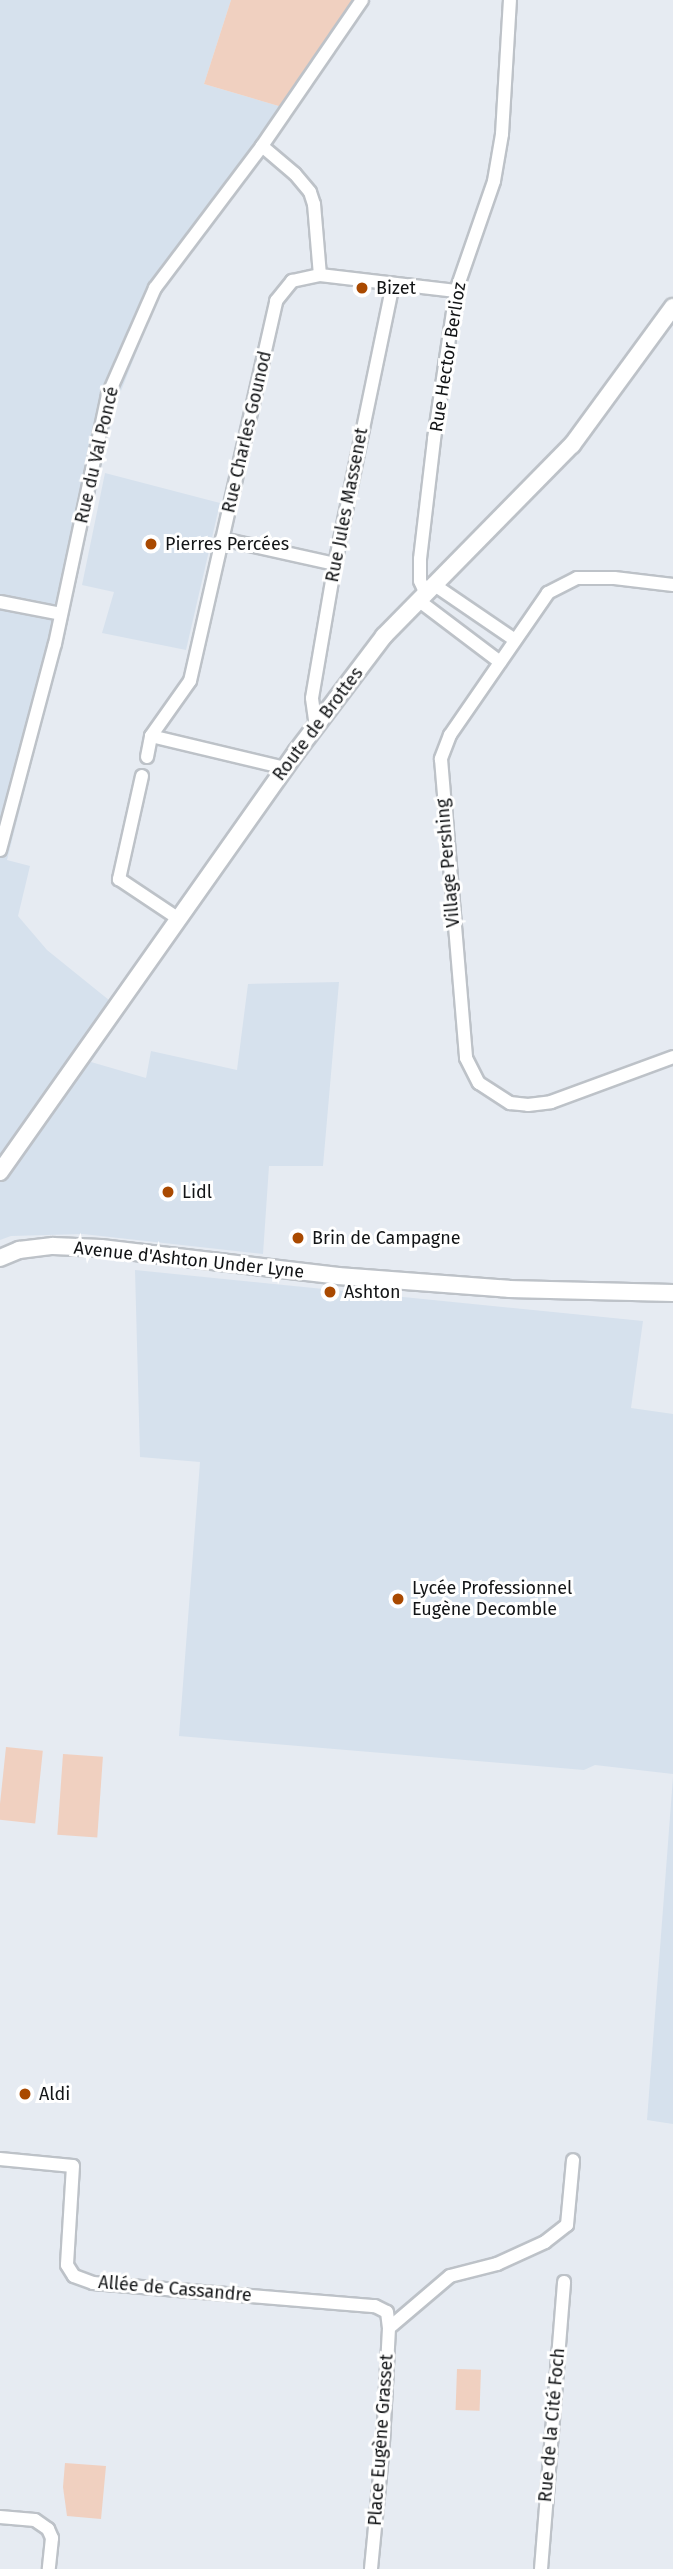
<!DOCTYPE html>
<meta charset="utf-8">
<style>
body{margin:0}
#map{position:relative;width:673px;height:2569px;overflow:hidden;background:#e6ebf2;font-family:"Fira Sans",sans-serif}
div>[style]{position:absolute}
.built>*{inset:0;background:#d6e1ed}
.green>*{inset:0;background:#f0d0c0;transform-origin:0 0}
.roads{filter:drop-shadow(2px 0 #bdc2c8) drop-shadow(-2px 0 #bdc2c8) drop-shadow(0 2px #bdc2c8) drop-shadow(0 -2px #bdc2c8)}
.minor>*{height:12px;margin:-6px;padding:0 6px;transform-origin:6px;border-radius:6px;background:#fff}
.tertiary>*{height:16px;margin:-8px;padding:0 8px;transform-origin:8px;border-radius:8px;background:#fff}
.dots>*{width:19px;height:19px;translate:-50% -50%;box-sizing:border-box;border:4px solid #fff;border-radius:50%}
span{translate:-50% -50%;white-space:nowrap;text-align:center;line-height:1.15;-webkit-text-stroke:6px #fff;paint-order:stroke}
.poi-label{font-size:18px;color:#121416}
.left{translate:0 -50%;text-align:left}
.street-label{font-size:18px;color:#121416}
</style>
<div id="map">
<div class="built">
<i style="clip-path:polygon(0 0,231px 0,204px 84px,282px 107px,157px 300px,115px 406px,56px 667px,7px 860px,30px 866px,18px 916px,47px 950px,125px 1013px,91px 1062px,146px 1078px,151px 1051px,237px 1070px,248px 984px,339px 982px,323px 1166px,269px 1166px,263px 1254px,83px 1234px,11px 1236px,0 1240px)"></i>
<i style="clip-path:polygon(105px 473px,220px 503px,186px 650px,102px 633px,114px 592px,82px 585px)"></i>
<i style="clip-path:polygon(135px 1270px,643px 1321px,631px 1408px,673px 1414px,673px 1774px,595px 1765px,584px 1770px,179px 1736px,200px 1462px,140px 1457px)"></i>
<i style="clip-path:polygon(673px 1777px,673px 2124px,647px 2120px)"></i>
</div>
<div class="green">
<i style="clip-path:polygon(231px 0,352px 0,282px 107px,204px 84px)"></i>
<i style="left:6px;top:1747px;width:37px;height:73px;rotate:6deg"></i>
<i style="left:63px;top:1754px;width:40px;height:81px;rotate:4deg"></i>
<i style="left:457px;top:2369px;width:24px;height:41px;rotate:2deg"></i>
<i style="clip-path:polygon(65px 2463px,106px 2466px,101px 2519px,67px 2516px,63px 2487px)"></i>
</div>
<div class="roads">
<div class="minor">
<i style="left:262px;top:146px;width:43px;rotate:40.3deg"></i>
<i style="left:295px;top:174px;width:23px;rotate:50deg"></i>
<i style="left:310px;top:192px;width:13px;rotate:72deg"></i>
<i style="left:314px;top:204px;width:71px;rotate:85.2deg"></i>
<i style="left:222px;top:539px;width:116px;rotate:12.5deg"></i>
<i style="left:433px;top:584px;width:99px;rotate:34.3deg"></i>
<i style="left:673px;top:585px;width:59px;rotate:-173.2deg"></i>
<i style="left:614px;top:578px;width:37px;rotate:180deg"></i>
<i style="left:577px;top:578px;width:33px;rotate:153deg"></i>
<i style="left:548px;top:593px;width:173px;rotate:124.6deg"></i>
<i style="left:450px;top:735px;width:26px;rotate:111deg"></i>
<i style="left:441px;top:759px;width:300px;rotate:85.2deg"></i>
<i style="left:466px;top:1058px;width:28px;rotate:63deg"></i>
<i style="left:479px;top:1083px;width:37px;rotate:33deg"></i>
<i style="left:510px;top:1103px;width:18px;rotate:6deg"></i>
<i style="left:528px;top:1105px;width:23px;rotate:-7deg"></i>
<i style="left:551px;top:1102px;width:130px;rotate:-20.2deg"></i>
<i style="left:425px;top:592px;width:12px;rotate:-114deg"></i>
<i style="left:420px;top:581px;width:22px;rotate:-90deg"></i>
<i style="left:420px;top:559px;width:121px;rotate:-83.3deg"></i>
<i style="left:434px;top:439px;width:150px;rotate:-81.5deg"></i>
<i style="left:456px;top:291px;width:116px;rotate:-70.9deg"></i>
<i style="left:494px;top:181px;width:48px;rotate:-80.3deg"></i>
<i style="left:502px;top:134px;width:134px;rotate:-86.6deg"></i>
<i style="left:418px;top:600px;width:103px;rotate:37.1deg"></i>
<i style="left:0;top:602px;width:62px;rotate:11.1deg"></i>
<i style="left:316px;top:727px;width:29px;rotate:-98deg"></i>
<i style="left:312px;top:698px;width:136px;rotate:-80.3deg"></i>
<i style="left:335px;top:564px;width:286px;rotate:-78.3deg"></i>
<i style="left:151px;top:736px;width:138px;rotate:13.4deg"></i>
<i style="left:147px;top:757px;width:21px;rotate:-79deg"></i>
<i style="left:151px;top:736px;width:67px;rotate:-54.7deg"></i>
<i style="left:190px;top:681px;width:390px;rotate:-77.2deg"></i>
<i style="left:276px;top:301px;width:26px;rotate:-51deg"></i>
<i style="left:292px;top:281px;width:29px;rotate:-12deg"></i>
<i style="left:320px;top:275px;width:137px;rotate:6.7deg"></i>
<i style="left:142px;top:776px;width:106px;rotate:102.6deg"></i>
<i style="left:119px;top:879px;width:72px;rotate:33.7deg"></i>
<i style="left:0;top:850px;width:213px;rotate:-75.1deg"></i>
<i style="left:55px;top:644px;width:255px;rotate:-78deg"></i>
<i style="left:108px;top:395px;width:117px;rotate:-66.3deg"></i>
<i style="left:155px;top:288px;width:178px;rotate:-53deg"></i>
<i style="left:262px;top:146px;width:177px;rotate:-55.6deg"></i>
<i style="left:0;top:2159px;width:73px;rotate:5.5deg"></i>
<i style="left:73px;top:2166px;width:99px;rotate:93.5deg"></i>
<i style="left:67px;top:2265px;width:13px;rotate:58deg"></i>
<i style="left:74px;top:2276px;width:20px;rotate:20deg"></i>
<i style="left:93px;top:2283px;width:283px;rotate:4.7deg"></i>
<i style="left:375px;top:2306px;width:13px;rotate:27deg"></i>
<i style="left:387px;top:2312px;width:16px;rotate:83deg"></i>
<i style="left:389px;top:2328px;width:116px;rotate:93deg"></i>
<i style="left:383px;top:2444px;width:126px;rotate:95.5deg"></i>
<i style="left:389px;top:2328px;width:80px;rotate:-40.4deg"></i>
<i style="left:450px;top:2276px;width:49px;rotate:-14.3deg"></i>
<i style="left:497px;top:2264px;width:53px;rotate:-24.6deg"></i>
<i style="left:545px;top:2242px;width:28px;rotate:-38deg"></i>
<i style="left:567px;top:2225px;width:65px;rotate:-84.7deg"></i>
<i style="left:0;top:2517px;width:35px;rotate:5deg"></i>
<i style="left:35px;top:2520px;width:16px;rotate:35deg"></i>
<i style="left:48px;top:2529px;width:10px;rotate:66deg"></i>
<i style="left:52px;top:2538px;width:31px;rotate:96deg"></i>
<i style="left:541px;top:2569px;width:288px;rotate:-85.4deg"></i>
</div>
<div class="tertiary">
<i style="left:0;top:1172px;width:515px;rotate:-54.8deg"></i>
<i style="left:297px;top:751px;width:144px;rotate:-52.9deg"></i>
<i style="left:384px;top:636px;width:268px;rotate:-45.5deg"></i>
<i style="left:572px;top:445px;width:171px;rotate:-53.8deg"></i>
<i style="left:0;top:1258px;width:21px;rotate:-23deg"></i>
<i style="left:19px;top:1250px;width:34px;rotate:-7deg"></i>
<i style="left:53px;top:1246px;width:48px;rotate:2.4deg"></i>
<i style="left:101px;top:1248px;width:239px;rotate:6.7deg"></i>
<i style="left:338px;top:1276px;width:171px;rotate:4.3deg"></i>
<i style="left:509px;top:1289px;width:164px;rotate:1.4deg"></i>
</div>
</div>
<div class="dots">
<i style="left:362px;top:288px;background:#a94900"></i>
<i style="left:151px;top:544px;background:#a94900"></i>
<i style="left:168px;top:1192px;background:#a94900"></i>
<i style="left:298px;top:1238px;background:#a94900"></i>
<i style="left:330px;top:1292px;background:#a94900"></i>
<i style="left:398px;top:1599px;background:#a94900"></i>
<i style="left:25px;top:2094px;background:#a94900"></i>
</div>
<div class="poi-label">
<span class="left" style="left:376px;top:288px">Bizet</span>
<span class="left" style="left:165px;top:544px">Pierres Percées</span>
<span class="left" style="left:182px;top:1192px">Lidl</span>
<span class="left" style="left:312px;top:1238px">Brin de Campagne</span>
<span class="left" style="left:344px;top:1292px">Ashton</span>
<span class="left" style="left:412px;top:1599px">Lycée Professionnel<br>Eugène Decomble</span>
<span class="left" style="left:39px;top:2094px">Aldi</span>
</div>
<div class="street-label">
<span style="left:448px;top:357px;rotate:-81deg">Rue Hector Berlioz</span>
<span style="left:247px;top:432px;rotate:-77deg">Rue Charles Gounod</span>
<span style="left:97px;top:455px;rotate:-77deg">Rue du Val Poncé</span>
<span style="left:347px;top:505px;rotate:-79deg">Rue Jules Massenet</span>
<span style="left:318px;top:724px;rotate:-53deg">Route de Brottes</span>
<span style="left:448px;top:863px;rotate:-95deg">Village Pershing</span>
<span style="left:189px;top:1260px;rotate:6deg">Avenue d'Ashton Under Lyne</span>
<span style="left:175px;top:2289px;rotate:5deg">Allée de Cassandre</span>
<span style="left:552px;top:2425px;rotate:-85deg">Rue de la Cité Foch</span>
<span style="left:381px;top:2440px;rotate:-86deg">Place Eugène Grasset</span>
</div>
</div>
